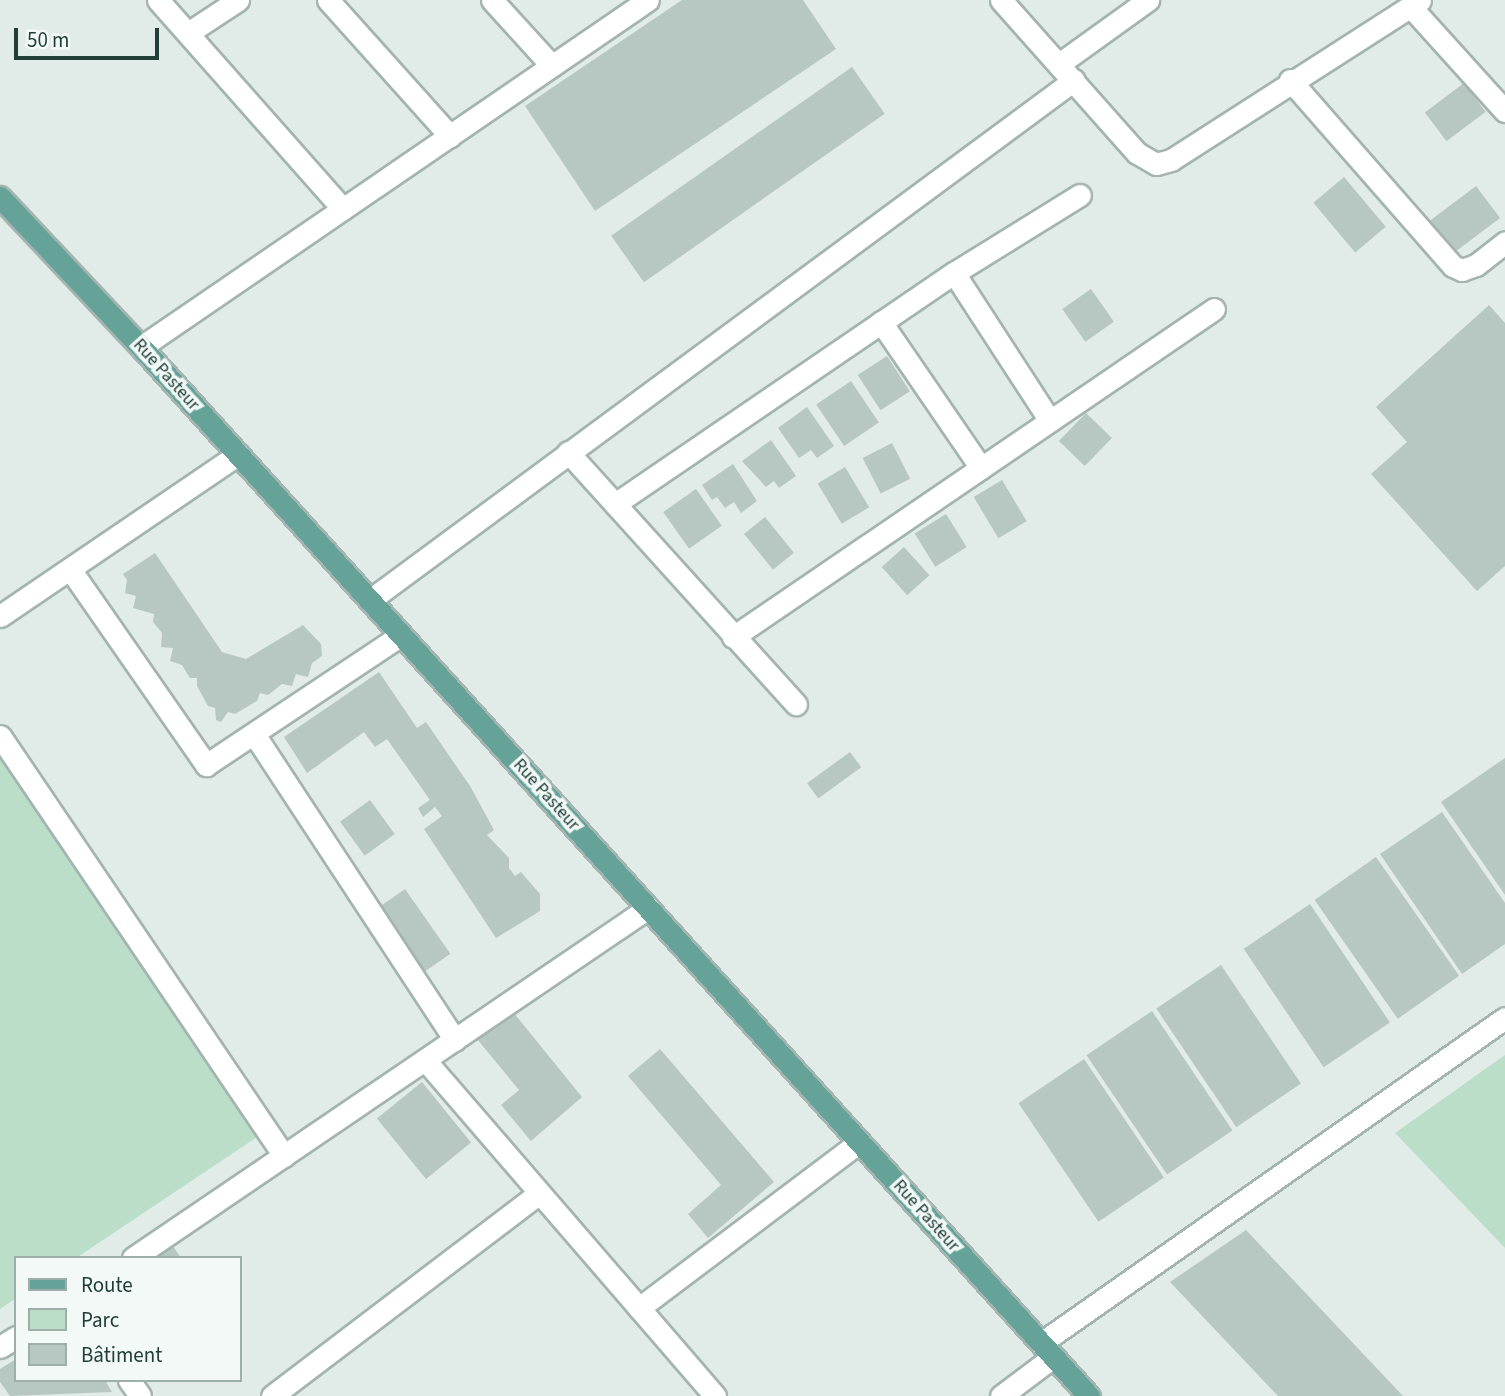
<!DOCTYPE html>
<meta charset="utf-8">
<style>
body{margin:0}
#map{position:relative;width:1505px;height:1396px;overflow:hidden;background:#e1ece8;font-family:"Source Sans 3",sans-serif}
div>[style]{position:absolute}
.green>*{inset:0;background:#badec7}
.building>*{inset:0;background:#b7c7c2;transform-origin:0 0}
.roads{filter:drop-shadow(2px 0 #a4b4b0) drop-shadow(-2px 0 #a4b4b0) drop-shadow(0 2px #a4b4b0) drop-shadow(0 -2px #a4b4b0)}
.minor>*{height:21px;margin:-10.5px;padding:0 10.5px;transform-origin:10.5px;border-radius:10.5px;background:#fff}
.major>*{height:21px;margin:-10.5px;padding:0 10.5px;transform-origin:10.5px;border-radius:10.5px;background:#65a399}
span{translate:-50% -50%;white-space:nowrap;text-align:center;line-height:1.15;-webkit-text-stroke:7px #f2f9f6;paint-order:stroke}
.street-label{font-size:18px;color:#213e38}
.legend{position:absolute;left:14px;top:1256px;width:228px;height:126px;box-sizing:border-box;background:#f2f9f6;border:2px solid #9eaeaa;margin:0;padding:9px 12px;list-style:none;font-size:21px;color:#213e38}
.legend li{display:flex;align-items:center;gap:14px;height:35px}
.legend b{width:35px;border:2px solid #9eaeaa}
.scale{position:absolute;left:14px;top:28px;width:145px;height:32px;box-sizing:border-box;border:4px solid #213e38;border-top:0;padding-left:9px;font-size:21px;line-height:24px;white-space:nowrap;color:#213e38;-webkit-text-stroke:5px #f2f9f6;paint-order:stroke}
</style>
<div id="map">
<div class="green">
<i style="clip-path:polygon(0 755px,257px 1137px,76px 1258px,16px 1258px,16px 1298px,0 1309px)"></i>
<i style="clip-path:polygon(1505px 1055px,1505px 1248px,1395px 1133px)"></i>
</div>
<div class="building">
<i style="clip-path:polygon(682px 0,803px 0,836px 49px,595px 211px,525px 106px)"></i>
<i style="left:852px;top:67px;width:57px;height:294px;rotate:55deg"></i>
<i style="left:1464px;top:83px;width:36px;height:49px;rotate:53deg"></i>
<i style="left:1344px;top:177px;width:65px;height:40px;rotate:50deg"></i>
<i style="left:1476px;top:186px;width:40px;height:59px;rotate:53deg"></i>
<i style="left:1091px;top:289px;width:40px;height:35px;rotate:55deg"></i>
<i style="clip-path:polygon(1489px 305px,1505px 323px,1505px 566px,1477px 591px,1371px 474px,1407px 442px,1376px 407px)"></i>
<i style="left:887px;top:356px;width:42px;height:35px;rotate:57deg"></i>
<i style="left:851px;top:381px;width:50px;height:42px;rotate:56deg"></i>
<i style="clip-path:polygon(807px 407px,834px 446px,817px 458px,811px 450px,799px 458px,778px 428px)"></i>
<i style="left:1086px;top:413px;width:36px;height:39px;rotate:44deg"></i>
<i style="clip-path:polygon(771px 440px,796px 476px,779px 488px,774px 481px,766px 487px,742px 461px)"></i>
<i style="left:892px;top:443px;width:40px;height:33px;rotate:63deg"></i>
<i style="clip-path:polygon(733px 464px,757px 501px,741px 513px,734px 502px,725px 508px,717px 497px,712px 500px,702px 485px)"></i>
<i style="left:845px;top:467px;width:47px;height:32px;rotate:59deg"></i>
<i style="left:1002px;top:480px;width:48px;height:33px;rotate:59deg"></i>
<i style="left:696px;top:489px;width:45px;height:40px;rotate:55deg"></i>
<i style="left:946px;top:514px;width:39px;height:37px;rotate:58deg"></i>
<i style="left:765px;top:517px;width:46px;height:27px;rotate:51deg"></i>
<i style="left:904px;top:547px;width:38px;height:30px;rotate:48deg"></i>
<i style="clip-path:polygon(155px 553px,222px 652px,246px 659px,303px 625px,321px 644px,322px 656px,312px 663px,308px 677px,296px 674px,292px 686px,282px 684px,268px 695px,260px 693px,257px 701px,235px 714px,228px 712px,221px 722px,216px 720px,215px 708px,208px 706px,197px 686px,197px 678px,190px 678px,182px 665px,170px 661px,173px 648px,161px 647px,162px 633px,153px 622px,154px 614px,133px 608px,136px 596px,125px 593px,127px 580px,123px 574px)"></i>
<i style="clip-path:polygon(379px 672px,417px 728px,426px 722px,470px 786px,494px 830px,487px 835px,509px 858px,509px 868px,515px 876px,521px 872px,540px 894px,540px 911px,496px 938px,424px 829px,442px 816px,435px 807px,423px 817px,418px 808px,430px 800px,387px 739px,375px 747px,364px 732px,307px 773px,284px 737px)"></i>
<i style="left:850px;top:752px;width:19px;height:53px;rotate:54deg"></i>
<i style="clip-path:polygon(1505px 758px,1505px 895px,1441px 802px)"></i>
<i style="left:370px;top:800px;width:42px;height:37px;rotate:54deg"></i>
<i style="clip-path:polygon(1442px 812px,1505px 903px,1505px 944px,1462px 974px,1380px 854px)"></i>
<i style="left:1376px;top:857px;width:145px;height:75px;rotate:55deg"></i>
<i style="left:405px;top:889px;width:79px;height:35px;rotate:55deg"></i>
<i style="left:1310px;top:904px;width:143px;height:80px;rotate:56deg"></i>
<i style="left:1221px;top:965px;width:143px;height:78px;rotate:56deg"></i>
<i style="left:1152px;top:1011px;width:144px;height:79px;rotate:56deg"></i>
<i style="clip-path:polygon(513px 1012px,582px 1097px,531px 1141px,501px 1105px,519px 1090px,477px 1039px)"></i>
<i style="clip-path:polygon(660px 1049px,774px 1182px,708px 1238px,688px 1214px,721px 1185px,628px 1076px)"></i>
<i style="left:1084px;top:1059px;width:143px;height:79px;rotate:56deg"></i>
<i style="left:422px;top:1082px;width:78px;height:58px;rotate:51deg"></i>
<i style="clip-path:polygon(1246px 1230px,1403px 1396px,1278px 1396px,1170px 1282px)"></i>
<i style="clip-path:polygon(173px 1246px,181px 1258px,156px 1258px)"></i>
<i style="clip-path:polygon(16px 1359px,16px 1380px,105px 1380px,112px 1392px,10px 1396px,0 1382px,0 1369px)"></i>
</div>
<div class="roads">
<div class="minor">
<i style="left:158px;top:0;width:279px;rotate:48.5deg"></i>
<i style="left:328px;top:0;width:183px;rotate:48.1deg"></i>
<i style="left:492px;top:0;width:89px;rotate:47.7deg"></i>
<i style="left:1001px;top:0;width:205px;rotate:48.4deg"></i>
<i style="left:1137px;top:153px;width:22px;rotate:30deg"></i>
<i style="left:1156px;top:164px;width:16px;rotate:-15deg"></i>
<i style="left:1171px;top:160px;width:296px;rotate:-32.7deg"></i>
<i style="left:1410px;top:6px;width:142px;rotate:47.9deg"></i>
<i style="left:188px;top:33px;width:60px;rotate:-33.4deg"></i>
<i style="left:1059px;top:64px;width:110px;rotate:-35.7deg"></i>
<i style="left:1290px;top:80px;width:247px;rotate:48.8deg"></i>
<i style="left:1453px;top:266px;width:10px;rotate:24deg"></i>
<i style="left:1462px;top:270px;width:15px;rotate:-20deg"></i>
<i style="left:1476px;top:265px;width:37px;rotate:-38deg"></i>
<i style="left:954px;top:273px;width:176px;rotate:57deg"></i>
<i style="left:881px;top:322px;width:177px;rotate:55.6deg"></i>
<i style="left:141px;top:347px;width:614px;rotate:-34.39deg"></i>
<i style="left:568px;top:452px;width:340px;rotate:47.9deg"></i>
<i style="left:615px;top:504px;width:410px;rotate:-34.3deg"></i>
<i style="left:954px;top:273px;width:148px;rotate:-31.8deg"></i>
<i style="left:70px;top:569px;width:239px;rotate:55.2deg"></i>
<i style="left:206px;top:765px;width:234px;rotate:-33.7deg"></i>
<i style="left:370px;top:600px;width:875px;rotate:-36.45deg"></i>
<i style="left:0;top:616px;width:288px;rotate:-34.2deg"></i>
<i style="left:733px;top:637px;width:582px;rotate:-34.29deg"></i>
<i style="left:254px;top:734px;width:366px;rotate:56.7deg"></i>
<i style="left:0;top:736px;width:507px;rotate:55.93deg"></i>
<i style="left:425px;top:1060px;width:444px;rotate:49.2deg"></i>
<i style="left:133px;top:1258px;width:623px;rotate:-34.2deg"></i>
<i style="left:639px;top:1308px;width:276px;rotate:-37deg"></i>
<i style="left:1041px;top:1343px;width:566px;rotate:-35.01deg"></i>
<i style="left:0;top:1347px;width:19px;rotate:-32deg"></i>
<i style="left:129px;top:1380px;width:19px;rotate:55deg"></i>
<i style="left:272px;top:1396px;width:335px;rotate:-37.2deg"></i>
<i style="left:1001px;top:1396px;width:65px;rotate:-36.9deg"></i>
</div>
<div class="major">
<i style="left:0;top:197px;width:206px;rotate:46.8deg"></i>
<i style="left:141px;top:347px;width:1414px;rotate:47.9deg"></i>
</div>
</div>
<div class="street-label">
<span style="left:166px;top:375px;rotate:48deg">Rue Pasteur</span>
<span style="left:546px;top:795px;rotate:48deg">Rue Pasteur</span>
<span style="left:926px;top:1216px;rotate:48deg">Rue Pasteur</span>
</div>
<ul class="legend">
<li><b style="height:9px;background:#65a399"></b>Route</li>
<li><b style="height:19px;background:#badec7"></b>Parc</li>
<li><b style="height:19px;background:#b7c7c2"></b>Bâtiment</li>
</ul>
<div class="scale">50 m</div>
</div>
